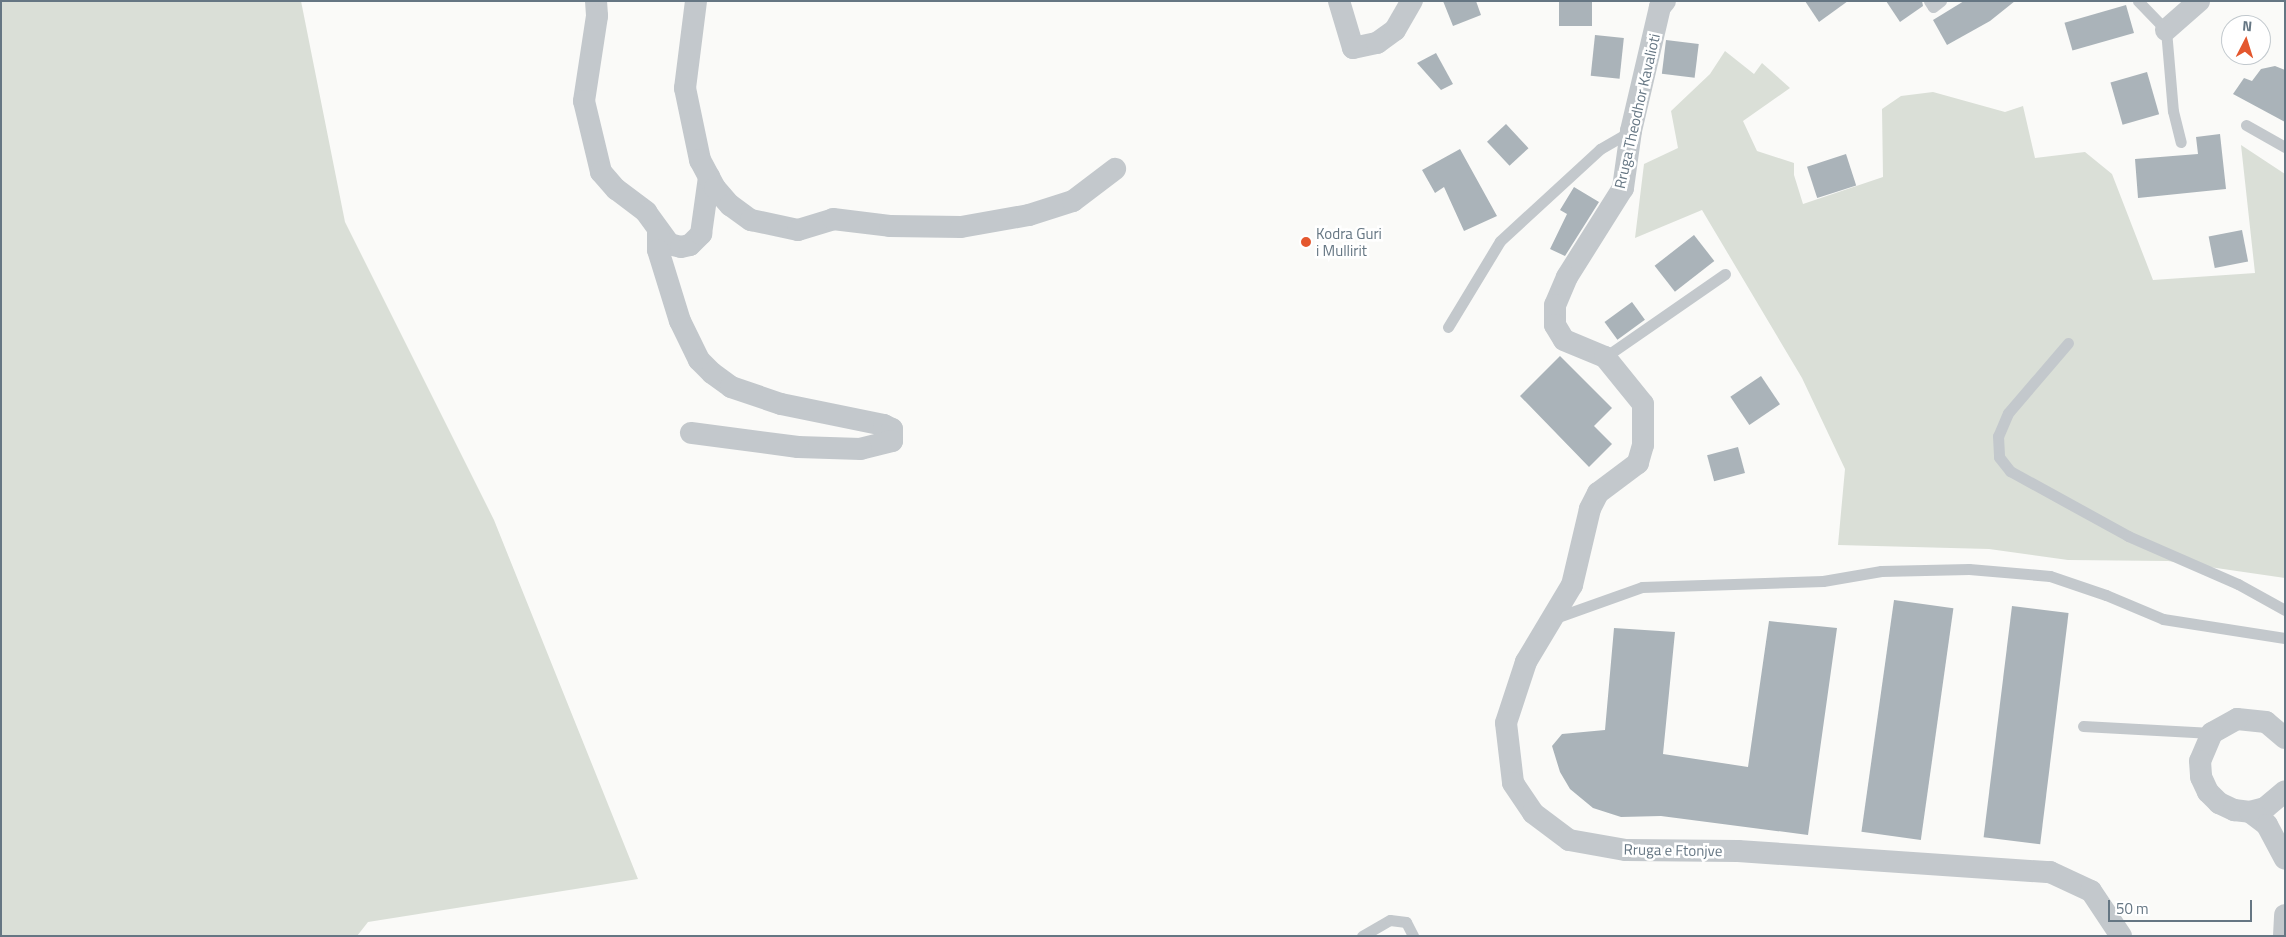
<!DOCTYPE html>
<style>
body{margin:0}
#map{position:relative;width:2286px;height:937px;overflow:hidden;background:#fafaf8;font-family:"Titillium Web",sans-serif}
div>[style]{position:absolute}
.green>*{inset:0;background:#dadfd7}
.building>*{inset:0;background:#aab3b9;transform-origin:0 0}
.lane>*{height:11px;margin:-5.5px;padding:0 5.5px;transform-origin:5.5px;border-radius:5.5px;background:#c3c8cc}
.street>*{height:22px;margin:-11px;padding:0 11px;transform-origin:11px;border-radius:11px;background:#c3c8cc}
.dots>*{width:14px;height:14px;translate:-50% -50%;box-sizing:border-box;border:2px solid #fff;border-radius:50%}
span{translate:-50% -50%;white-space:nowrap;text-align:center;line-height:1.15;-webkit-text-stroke:5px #fff;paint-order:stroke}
.street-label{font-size:15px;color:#657683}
.poi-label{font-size:15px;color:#657683}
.left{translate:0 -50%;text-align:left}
.frame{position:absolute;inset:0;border:2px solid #657683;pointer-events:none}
.north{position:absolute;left:2221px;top:15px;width:50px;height:50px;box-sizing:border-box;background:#fff;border:1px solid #c1c8cd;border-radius:50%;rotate:5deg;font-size:14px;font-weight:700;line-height:20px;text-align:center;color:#657683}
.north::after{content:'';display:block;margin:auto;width:18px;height:22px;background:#e4572e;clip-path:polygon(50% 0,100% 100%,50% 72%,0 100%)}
.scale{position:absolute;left:2108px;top:900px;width:144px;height:22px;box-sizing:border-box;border:2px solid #657683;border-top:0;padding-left:6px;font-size:15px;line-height:18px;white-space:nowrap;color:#657683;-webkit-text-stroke:4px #fff;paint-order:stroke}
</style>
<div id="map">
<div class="green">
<i style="clip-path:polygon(1px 1px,301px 1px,345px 222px,494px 520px,638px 879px,368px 922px,357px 936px,1px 936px)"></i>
<i style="clip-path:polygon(1725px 51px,1754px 74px,1762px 63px,1790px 88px,1743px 121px,1757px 151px,1794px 163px,1794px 175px,1803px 204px,1883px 177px,1882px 109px,1901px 96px,1933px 92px,2005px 112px,2023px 106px,2035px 158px,2085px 152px,2112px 174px,2153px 280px,2255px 273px,2241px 145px,2285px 174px,2285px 578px,2168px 561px,2068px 560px,1989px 549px,1838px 545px,1845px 469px,1802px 378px,1702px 210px,1635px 238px,1644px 164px,1678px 148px,1671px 111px,1710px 74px)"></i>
</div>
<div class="building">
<i style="clip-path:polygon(1443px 1px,1476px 1px,1481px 15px,1453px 26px)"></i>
<i style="left:1559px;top:1px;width:33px;height:25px"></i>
<i style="clip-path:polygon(1805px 1px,1848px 1px,1819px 22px)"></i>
<i style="clip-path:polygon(1886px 1px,1922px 1px,1923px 6px,1900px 22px)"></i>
<i style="clip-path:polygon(1964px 1px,2015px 1px,1990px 21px,1947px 45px,1933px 20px)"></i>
<i style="left:2126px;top:5px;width:29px;height:64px;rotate:74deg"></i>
<i style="left:1595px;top:35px;width:29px;height:41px;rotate:6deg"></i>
<i style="left:1666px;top:40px;width:33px;height:34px;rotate:7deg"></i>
<i style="clip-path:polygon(1436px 53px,1453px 84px,1441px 90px,1417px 63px)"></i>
<i style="clip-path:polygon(2275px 66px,2285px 70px,2285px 122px,2233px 94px,2244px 78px,2252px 81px,2261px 69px)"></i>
<i style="left:2147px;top:72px;width:44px;height:38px;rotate:74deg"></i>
<i style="left:1506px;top:124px;width:33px;height:26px;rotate:47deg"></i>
<i style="clip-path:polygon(2220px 134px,2226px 189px,2138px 198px,2135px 159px,2198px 154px,2196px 137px)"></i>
<i style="clip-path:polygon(1460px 149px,1497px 216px,1464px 231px,1444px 187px,1435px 193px,1422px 170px)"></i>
<i style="left:1846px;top:154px;width:33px;height:41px;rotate:72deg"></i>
<i style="clip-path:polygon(1574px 187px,1599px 202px,1565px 256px,1550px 249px,1567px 214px,1560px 210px)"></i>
<i style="left:2242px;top:230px;width:32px;height:34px;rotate:79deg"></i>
<i style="left:1694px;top:235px;width:33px;height:50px;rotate:52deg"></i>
<i style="left:1632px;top:302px;width:22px;height:34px;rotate:54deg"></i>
<i style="clip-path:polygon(1560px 356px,1612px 408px,1594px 426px,1612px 444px,1589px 467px,1520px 396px)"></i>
<i style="left:1761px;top:376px;width:34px;height:37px;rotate:56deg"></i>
<i style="left:1738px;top:447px;width:27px;height:32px;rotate:75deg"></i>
<i style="left:1894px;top:600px;width:60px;height:234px;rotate:8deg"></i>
<i style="left:2012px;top:606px;width:57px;height:233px;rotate:7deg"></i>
<i style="clip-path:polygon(1769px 621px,1837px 628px,1808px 835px,1661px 816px,1621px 817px,1593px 808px,1570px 789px,1560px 772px,1552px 746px,1562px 734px,1605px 730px,1614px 628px,1675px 632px,1663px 754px,1748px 767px)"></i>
</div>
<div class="lane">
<i style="left:1929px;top:1px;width:7px;rotate:56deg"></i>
<i style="left:1933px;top:7px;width:10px;rotate:-37deg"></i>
<i style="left:2138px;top:1px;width:40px;rotate:46deg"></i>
<i style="left:2166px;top:30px;width:81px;rotate:85.1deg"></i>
<i style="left:2173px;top:111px;width:32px;rotate:76deg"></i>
<i style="left:2246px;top:125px;width:45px;rotate:29.4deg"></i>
<i style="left:1448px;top:327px;width:100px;rotate:-58.8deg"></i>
<i style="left:1500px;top:241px;width:136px;rotate:-42.6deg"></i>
<i style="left:1600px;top:149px;width:36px;rotate:-30deg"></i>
<i style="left:2068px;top:343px;width:92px;rotate:130.6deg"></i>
<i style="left:2008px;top:413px;width:25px;rotate:113deg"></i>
<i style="left:1998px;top:436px;width:21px;rotate:87deg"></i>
<i style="left:1999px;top:457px;width:18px;rotate:52deg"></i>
<i style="left:2010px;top:471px;width:135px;rotate:28.8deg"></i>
<i style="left:2128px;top:536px;width:120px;rotate:23.6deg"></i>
<i style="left:2238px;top:584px;width:54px;rotate:29deg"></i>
<i style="left:1605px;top:357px;width:146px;rotate:-34.7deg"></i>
<i style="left:1555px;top:618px;width:92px;rotate:-19.6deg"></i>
<i style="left:1642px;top:587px;width:181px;rotate:-1.9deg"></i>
<i style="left:1823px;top:581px;width:59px;rotate:-9.8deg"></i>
<i style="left:1881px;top:571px;width:88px;rotate:-1.3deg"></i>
<i style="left:1969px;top:569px;width:81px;rotate:4.9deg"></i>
<i style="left:2050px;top:576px;width:59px;rotate:18.7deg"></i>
<i style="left:2106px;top:595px;width:62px;rotate:22.8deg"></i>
<i style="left:2163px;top:619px;width:123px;rotate:8.9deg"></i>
<i style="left:2083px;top:726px;width:129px;rotate:3.1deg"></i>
<i style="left:1362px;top:936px;width:32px;rotate:-30deg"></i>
<i style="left:1390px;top:920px;width:16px;rotate:7deg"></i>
<i style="left:1406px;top:922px;width:16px;rotate:63deg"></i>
</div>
<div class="street">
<i style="left:596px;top:1px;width:15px;rotate:86deg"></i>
<i style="left:597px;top:16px;width:86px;rotate:98.7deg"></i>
<i style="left:584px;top:101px;width:73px;rotate:76.5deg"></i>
<i style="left:601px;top:172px;width:23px;rotate:49deg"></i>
<i style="left:616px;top:189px;width:38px;rotate:37deg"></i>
<i style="left:646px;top:212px;width:39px;rotate:54deg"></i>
<i style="left:669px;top:244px;width:12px;rotate:14deg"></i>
<i style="left:681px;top:247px;width:9px;rotate:-13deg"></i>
<i style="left:690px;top:245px;width:16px;rotate:-45deg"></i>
<i style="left:701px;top:234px;width:58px;rotate:-82deg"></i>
<i style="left:696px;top:1px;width:88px;rotate:97.2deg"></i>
<i style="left:685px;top:88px;width:74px;rotate:78.2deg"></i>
<i style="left:700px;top:160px;width:32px;rotate:62deg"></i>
<i style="left:715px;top:188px;width:23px;rotate:49deg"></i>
<i style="left:730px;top:205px;width:26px;rotate:36deg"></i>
<i style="left:751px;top:220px;width:48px;rotate:12deg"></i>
<i style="left:798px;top:230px;width:37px;rotate:-17deg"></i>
<i style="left:833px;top:219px;width:57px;rotate:7deg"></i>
<i style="left:890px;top:226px;width:71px;rotate:0.8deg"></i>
<i style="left:961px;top:227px;width:69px;rotate:-10deg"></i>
<i style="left:1029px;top:215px;width:46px;rotate:-17.7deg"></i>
<i style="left:1073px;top:201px;width:53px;rotate:-37.3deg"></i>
<i style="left:1339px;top:1px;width:49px;rotate:73.4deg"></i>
<i style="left:1353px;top:48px;width:25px;rotate:-12deg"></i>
<i style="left:1377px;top:43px;width:22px;rotate:-36deg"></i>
<i style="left:1395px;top:30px;width:34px;rotate:-60deg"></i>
<i style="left:1665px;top:1px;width:8px;rotate:130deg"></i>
<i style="left:1660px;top:7px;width:127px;rotate:103.2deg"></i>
<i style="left:1631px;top:131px;width:58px;rotate:98deg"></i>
<i style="left:1623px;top:188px;width:105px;rotate:122.2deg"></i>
<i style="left:1567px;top:277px;width:30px;rotate:113deg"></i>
<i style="left:1555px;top:305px;width:20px;rotate:90deg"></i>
<i style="left:1555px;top:325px;width:17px;rotate:59deg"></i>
<i style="left:1564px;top:340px;width:44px;rotate:22.5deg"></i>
<i style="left:1605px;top:357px;width:60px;rotate:51deg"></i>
<i style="left:1643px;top:404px;width:41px;rotate:90deg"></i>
<i style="left:1643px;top:445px;width:19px;rotate:106deg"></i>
<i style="left:1638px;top:463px;width:50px;rotate:143.1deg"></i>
<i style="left:1598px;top:493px;width:18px;rotate:117deg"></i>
<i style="left:1590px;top:509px;width:78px;rotate:103.3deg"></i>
<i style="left:1572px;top:585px;width:90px;rotate:120.9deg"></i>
<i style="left:1526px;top:662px;width:64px;rotate:108.2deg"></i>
<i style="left:1506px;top:723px;width:60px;rotate:83.3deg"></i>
<i style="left:1513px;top:783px;width:36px;rotate:56deg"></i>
<i style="left:1533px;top:813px;width:45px;rotate:36.9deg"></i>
<i style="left:1569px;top:840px;width:58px;rotate:10deg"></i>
<i style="left:1626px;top:850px;width:112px;rotate:0.5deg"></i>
<i style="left:1738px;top:851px;width:313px;rotate:3.9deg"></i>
<i style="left:2050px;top:872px;width:45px;rotate:24.9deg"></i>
<i style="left:2091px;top:891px;width:54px;rotate:56.3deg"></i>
<i style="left:2166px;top:30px;width:44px;rotate:-41.3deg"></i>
<i style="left:658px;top:230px;width:20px;rotate:90deg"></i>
<i style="left:658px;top:250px;width:74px;rotate:72.8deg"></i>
<i style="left:680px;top:321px;width:43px;rotate:64deg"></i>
<i style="left:699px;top:360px;width:18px;rotate:45deg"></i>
<i style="left:712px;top:373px;width:24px;rotate:36deg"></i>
<i style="left:731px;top:387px;width:53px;rotate:18.8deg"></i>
<i style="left:781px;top:404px;width:105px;rotate:11.5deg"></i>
<i style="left:884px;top:425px;width:9px;rotate:27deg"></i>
<i style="left:892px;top:429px;width:12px;rotate:90deg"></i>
<i style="left:892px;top:441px;width:32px;rotate:166deg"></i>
<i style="left:861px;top:449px;width:63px;rotate:-178.2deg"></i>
<i style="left:798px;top:447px;width:108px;rotate:-172.5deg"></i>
<i style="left:2285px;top:738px;width:25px;rotate:-140deg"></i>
<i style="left:2266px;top:722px;width:29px;rotate:-174deg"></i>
<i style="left:2237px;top:719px;width:29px;rotate:151deg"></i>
<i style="left:2212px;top:733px;width:30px;rotate:113deg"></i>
<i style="left:2200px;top:761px;width:16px;rotate:86deg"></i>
<i style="left:2201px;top:777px;width:17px;rotate:65deg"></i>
<i style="left:2208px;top:792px;width:16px;rotate:45deg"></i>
<i style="left:2219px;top:803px;width:17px;rotate:25deg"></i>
<i style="left:2234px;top:810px;width:16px;rotate:7deg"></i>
<i style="left:2250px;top:812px;width:16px;rotate:-15deg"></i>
<i style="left:2265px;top:808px;width:26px;rotate:-40deg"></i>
<i style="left:2250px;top:812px;width:21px;rotate:37deg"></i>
<i style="left:2267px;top:825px;width:38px;rotate:62deg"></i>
<i style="left:2284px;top:936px;width:21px;rotate:-87deg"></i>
</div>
<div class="dots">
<i style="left:1306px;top:242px;background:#e4572e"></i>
</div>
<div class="street-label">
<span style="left:1637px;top:111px;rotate:-77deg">Rruga Theodhor Kavalioti</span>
<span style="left:1673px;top:850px;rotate:1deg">Rruga e Ftonjve</span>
</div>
<div class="poi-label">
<span class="left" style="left:1316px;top:242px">Kodra Guri<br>i Mullirit</span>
</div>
<div class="frame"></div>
<div class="north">N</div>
<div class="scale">50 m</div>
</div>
